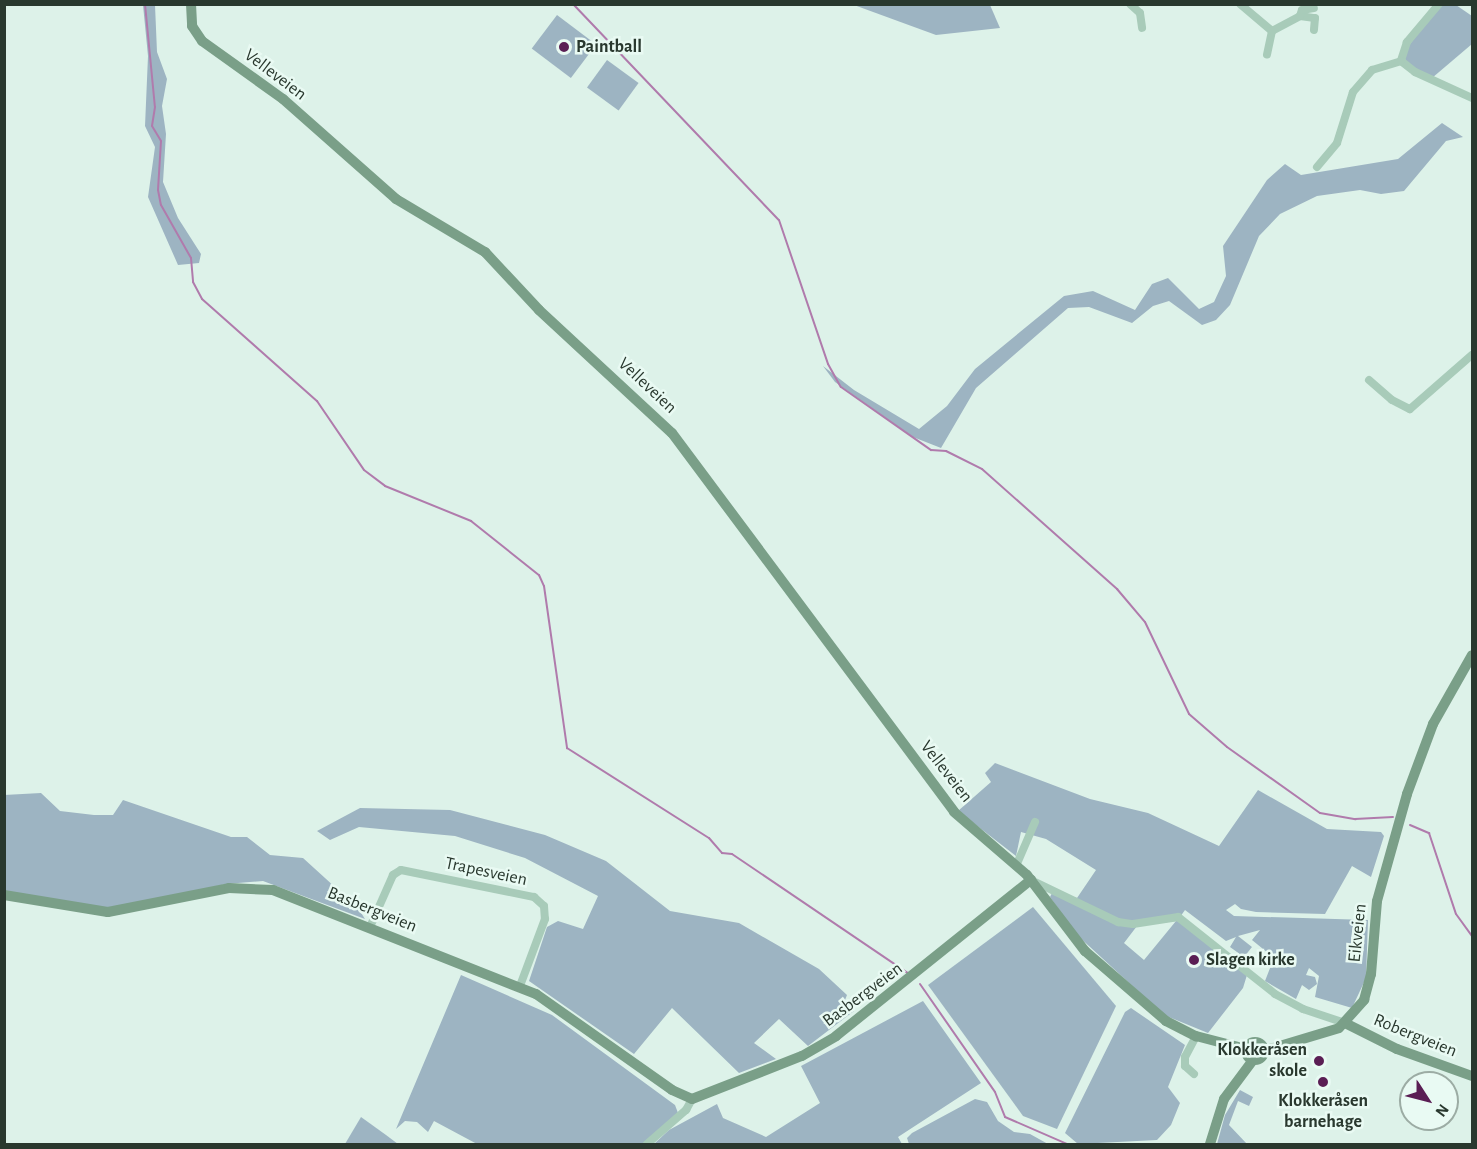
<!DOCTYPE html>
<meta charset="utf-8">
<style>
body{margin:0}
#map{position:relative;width:1477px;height:1149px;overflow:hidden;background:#ddf2e9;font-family:"Alegreya Sans",sans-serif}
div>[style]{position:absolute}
.green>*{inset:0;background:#9db4c2;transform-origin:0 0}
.stream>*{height:2px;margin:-1px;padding:0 1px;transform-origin:1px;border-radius:1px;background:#b07bac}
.minor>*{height:8px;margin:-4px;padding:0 4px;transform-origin:4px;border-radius:4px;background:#a8cbb9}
.secondary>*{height:10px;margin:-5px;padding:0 5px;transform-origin:5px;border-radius:5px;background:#7a9f88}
.secondary>.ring{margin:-5px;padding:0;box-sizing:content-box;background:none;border:10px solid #7a9f88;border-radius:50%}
.dots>*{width:16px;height:16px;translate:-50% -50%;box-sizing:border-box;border:3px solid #e9faf3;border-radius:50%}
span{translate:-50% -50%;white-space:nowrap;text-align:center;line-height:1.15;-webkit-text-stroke:5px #e9faf3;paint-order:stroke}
.poi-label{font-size:18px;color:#29382e;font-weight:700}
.left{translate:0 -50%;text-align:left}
.right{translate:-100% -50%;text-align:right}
.street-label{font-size:18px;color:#29382e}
.frame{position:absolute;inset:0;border:6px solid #29382e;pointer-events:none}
.north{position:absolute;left:1399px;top:1071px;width:60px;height:60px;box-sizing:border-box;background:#e9faf3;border:2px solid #9caca4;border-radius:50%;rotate:126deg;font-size:16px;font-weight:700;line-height:24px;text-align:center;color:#29382e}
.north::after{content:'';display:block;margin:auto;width:21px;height:27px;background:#5a1e54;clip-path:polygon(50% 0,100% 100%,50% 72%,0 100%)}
</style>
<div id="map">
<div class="green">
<i style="clip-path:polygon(143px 5px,155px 5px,157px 52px,167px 79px,162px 106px,166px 134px,163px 182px,178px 218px,201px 254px,199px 263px,178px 265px,148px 197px,155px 147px,145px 126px,148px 56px)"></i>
<i style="clip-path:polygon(854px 5px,990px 5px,1000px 28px,936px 35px)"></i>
<i style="clip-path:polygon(1440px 5px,1456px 5px,1472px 16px,1472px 44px,1432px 78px,1407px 65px,1403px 53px)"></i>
<i style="left:557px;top:15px;width:49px;height:42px;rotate:37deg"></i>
<i style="left:607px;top:60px;width:39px;height:34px;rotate:36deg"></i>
<i style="clip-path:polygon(1442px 123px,1463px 137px,1446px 141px,1404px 191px,1381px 194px,1360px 190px,1317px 196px,1280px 214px,1259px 236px,1230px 305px,1216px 320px,1202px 325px,1169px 301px,1153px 306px,1132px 323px,1089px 307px,1068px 308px,976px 388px,941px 448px,913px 437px,835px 382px,823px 366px,854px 390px,919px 429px,947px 406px,975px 369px,1064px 296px,1093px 291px,1135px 310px,1152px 284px,1168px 278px,1199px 309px,1214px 302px,1226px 276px,1223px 246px,1267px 180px,1285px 164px,1301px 175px,1398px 159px)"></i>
<i style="clip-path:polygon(evenodd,995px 763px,1090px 799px,1148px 813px,1219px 846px,1258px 790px,1327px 829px,1381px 832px,1384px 836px,1371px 877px,1352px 866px,1325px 914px,1256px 912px,1241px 909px,1235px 904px,1226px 910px,1206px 895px,1234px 916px,1368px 920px,1366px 978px,1352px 1008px,1315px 997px,1319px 976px,1309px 968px,1306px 975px,1315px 977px,1317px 984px,1309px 990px,1302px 985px,1296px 999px,1265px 981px,1274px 958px,1252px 940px,1260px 930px,1238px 936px,1252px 947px,1244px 957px,1230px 947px,1236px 937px,1226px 941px,1185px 910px,1180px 917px,1247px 975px,1243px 988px,1208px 1033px,1164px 1015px,1077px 935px,1050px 897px,1053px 891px,1077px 898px,1096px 870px,1046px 839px,1021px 832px,1016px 856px,958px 811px,991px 782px,985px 773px,995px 763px,1176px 921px,1144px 960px,1124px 943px,1137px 926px,1176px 921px)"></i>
<i style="clip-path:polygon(41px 793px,60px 811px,94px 815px,113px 815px,123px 800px,231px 837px,247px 837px,270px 855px,303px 858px,358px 908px,365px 919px,263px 881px,226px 884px,136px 905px,97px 908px,5px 891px,4px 795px)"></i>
<i style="clip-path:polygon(360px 808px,450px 810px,545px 835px,606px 861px,670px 911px,739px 923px,819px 969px,847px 995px,843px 1005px,854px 1011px,808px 1046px,779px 1019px,754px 1043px,776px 1059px,739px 1073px,672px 1008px,634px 1054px,529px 981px,547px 927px,558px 921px,583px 929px,598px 896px,525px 858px,455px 836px,359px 827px,330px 840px,317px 831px)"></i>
<i style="clip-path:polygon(1033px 907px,1116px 1006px,1057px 1129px,1023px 1116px,928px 985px)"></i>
<i style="clip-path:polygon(461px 975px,552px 1015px,675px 1105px,678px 1113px,643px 1144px,477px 1144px,434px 1121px,428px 1132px,417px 1122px,405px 1121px,396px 1129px)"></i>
<i style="clip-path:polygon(923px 1001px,981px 1083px,898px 1137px,902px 1144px,654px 1144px,669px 1130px,717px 1104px,723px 1118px,766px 1137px,820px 1103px,801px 1066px)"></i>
<i style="clip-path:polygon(1131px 1008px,1185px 1045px,1168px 1087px,1180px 1103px,1171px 1125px,1157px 1140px,1078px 1144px,1065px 1133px,1125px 1012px)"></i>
<i style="clip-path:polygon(1240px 1090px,1253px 1097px,1249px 1106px,1238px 1101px,1229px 1125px,1247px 1144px,1217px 1144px,1225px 1115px)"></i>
<i style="clip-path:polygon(975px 1099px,987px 1102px,998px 1121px,1014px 1132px,1030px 1134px,1048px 1144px,909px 1144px,907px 1138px,912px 1133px)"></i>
<i style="clip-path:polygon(361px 1117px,386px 1135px,398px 1144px,345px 1144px)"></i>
</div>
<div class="stream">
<i style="left:145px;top:4px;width:103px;rotate:84.5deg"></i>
<i style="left:155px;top:107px;width:19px;rotate:99deg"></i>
<i style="left:152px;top:126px;width:17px;rotate:59deg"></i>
<i style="left:161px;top:141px;width:49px;rotate:93.5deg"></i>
<i style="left:158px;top:190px;width:15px;rotate:79deg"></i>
<i style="left:161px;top:205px;width:61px;rotate:60.5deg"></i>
<i style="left:191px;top:258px;width:24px;rotate:85deg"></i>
<i style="left:193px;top:282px;width:19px;rotate:62deg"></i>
<i style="left:202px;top:299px;width:154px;rotate:41.6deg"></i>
<i style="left:317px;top:401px;width:83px;rotate:55.7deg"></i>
<i style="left:364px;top:470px;width:26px;rotate:37deg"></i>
<i style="left:385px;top:486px;width:93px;rotate:22.1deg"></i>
<i style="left:471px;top:521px;width:87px;rotate:38.5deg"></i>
<i style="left:539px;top:575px;width:12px;rotate:66deg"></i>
<i style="left:544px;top:586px;width:164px;rotate:81.9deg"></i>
<i style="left:567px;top:748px;width:168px;rotate:32.4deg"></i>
<i style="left:709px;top:838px;width:20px;rotate:49deg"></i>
<i style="left:722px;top:853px;width:10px;rotate:6deg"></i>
<i style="left:732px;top:854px;width:212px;rotate:34.1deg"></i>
<i style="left:573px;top:4px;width:298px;rotate:46.4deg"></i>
<i style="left:779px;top:220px;width:152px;rotate:71.2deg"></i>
<i style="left:828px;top:364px;width:26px;rotate:61deg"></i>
<i style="left:841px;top:387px;width:110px;rotate:35deg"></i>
<i style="left:931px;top:450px;width:15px;rotate:4deg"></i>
<i style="left:946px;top:451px;width:40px;rotate:26.6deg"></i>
<i style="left:982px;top:469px;width:181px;rotate:41.6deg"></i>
<i style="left:1117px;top:589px;width:43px;rotate:49.7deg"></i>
<i style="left:1145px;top:622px;width:102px;rotate:64.4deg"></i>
<i style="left:1189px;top:714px;width:50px;rotate:41deg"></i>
<i style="left:1227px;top:747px;width:114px;rotate:35.4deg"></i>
<i style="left:1320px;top:813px;width:36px;rotate:10deg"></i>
<i style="left:1355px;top:819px;width:38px;rotate:-3deg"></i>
<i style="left:1410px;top:825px;width:21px;rotate:23deg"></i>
<i style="left:1429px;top:833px;width:85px;rotate:71.6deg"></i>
<i style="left:1456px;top:914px;width:27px;rotate:54deg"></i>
<i style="left:920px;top:984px;width:131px;rotate:55.2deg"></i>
<i style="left:995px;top:1092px;width:27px;rotate:68deg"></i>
<i style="left:1005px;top:1117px;width:68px;rotate:23.5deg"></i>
</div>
<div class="minor">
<i style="left:1130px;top:4px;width:13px;rotate:42deg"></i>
<i style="left:1140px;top:13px;width:15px;rotate:82deg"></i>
<i style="left:1240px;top:4px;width:42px;rotate:40.2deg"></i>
<i style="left:1272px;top:31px;width:24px;rotate:102deg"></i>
<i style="left:1439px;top:4px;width:50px;rotate:130.1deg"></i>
<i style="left:1407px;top:42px;width:20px;rotate:108deg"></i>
<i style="left:1401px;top:61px;width:18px;rotate:38deg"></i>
<i style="left:1415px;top:72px;width:63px;rotate:24.5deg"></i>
<i style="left:1300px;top:16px;width:15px;rotate:8deg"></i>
<i style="left:1315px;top:18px;width:12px;rotate:95deg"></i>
<i style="left:1272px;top:31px;width:32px;rotate:-28deg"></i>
<i style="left:1300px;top:16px;width:6px;rotate:-72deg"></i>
<i style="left:1302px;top:10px;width:12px;rotate:-9deg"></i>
<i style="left:1317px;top:167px;width:31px;rotate:-50deg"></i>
<i style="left:1337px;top:143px;width:53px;rotate:-72.6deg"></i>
<i style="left:1353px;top:92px;width:29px;rotate:-49deg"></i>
<i style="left:1372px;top:70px;width:30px;rotate:-17deg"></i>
<i style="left:1369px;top:380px;width:30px;rotate:41deg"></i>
<i style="left:1392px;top:400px;width:20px;rotate:27deg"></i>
<i style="left:1410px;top:409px;width:82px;rotate:-41.1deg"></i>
<i style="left:1016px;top:866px;width:48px;rotate:-66.6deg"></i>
<i style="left:1031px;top:880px;width:97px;rotate:25.8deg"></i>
<i style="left:1118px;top:922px;width:15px;rotate:8deg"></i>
<i style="left:1133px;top:924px;width:46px;rotate:-8.8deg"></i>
<i style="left:1178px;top:917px;width:124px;rotate:38.4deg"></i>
<i style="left:1275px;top:994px;width:32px;rotate:28deg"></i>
<i style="left:1303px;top:1009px;width:44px;rotate:18.4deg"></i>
<i style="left:370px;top:927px;width:57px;rotate:-66.1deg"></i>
<i style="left:393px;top:875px;width:9px;rotate:-32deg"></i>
<i style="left:401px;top:870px;width:136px;rotate:11.5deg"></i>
<i style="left:534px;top:897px;width:13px;rotate:42deg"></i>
<i style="left:544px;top:906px;width:13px;rotate:86deg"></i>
<i style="left:545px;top:919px;width:72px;rotate:110.5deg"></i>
<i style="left:1194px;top:1074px;width:12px;rotate:-138deg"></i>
<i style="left:1185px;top:1066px;width:9px;rotate:-90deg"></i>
<i style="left:1185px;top:1057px;width:24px;rotate:-62deg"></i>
<i style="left:647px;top:1144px;width:52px;rotate:-41.1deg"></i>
<i style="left:686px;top:1110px;width:13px;rotate:-61deg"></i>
</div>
<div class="secondary">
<i style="left:191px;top:4px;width:22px;rotate:87deg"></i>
<i style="left:192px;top:26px;width:18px;rotate:56deg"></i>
<i style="left:202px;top:41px;width:100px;rotate:35.6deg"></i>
<i style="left:283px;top:99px;width:151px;rotate:41.5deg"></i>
<i style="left:396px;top:199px;width:104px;rotate:30.8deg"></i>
<i style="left:485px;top:252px;width:79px;rotate:47deg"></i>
<i style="left:539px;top:310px;width:181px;rotate:42.8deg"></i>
<i style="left:672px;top:433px;width:472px;rotate:53.3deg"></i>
<i style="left:954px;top:812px;width:96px;rotate:40.8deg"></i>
<i style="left:1027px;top:875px;width:96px;rotate:52.7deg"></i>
<i style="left:1085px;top:951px;width:107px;rotate:40.8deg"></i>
<i style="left:1166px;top:1021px;width:34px;rotate:27deg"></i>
<i style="left:1196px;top:1036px;width:52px;rotate:14.6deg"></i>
<i style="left:4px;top:895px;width:105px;rotate:9.3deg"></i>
<i style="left:108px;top:912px;width:123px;rotate:-11.2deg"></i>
<i style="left:229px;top:888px;width:44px;rotate:2.6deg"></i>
<i style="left:273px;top:890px;width:283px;rotate:21.6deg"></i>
<i style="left:536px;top:994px;width:166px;rotate:35.2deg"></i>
<i style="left:672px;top:1090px;width:22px;rotate:24deg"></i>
<i style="left:692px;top:1099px;width:118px;rotate:-21.4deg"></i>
<i style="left:802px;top:1056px;width:39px;rotate:-30deg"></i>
<i style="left:836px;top:1036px;width:250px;rotate:-38.7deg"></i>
<i style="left:1345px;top:1023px;width:58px;rotate:26.6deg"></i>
<i style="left:1397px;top:1049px;width:80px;rotate:19.8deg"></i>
<i class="ring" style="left:1246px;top:1042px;width:8px;height:8px"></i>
<i style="left:1263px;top:1051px;width:79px;rotate:-16.8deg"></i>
<i style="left:1339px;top:1028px;width:38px;rotate:-48deg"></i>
<i style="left:1364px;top:1000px;width:27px;rotate:-75deg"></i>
<i style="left:1371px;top:974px;width:73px;rotate:-85.3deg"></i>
<i style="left:1377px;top:901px;width:111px;rotate:-74.3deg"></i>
<i style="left:1407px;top:794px;width:75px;rotate:-69.6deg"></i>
<i style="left:1433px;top:724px;width:79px;rotate:-60.5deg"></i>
<i style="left:1210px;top:1144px;width:47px;rotate:-72.7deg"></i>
<i style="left:1224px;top:1099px;width:49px;rotate:-53.4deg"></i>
</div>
<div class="dots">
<i style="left:564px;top:47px;background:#5a1e54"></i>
<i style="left:1194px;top:960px;background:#5a1e54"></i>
<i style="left:1319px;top:1061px;background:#5a1e54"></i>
<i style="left:1323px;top:1082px;background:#5a1e54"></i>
</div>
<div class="poi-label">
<span class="left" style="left:576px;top:47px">Paintball</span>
<span class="left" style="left:1206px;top:960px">Slagen kirke</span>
<span class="right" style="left:1307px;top:1061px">Klokkeråsen<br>skole</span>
<span style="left:1323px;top:1112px">Klokkeråsen<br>barnehage</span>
</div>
<div class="street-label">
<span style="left:275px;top:75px;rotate:37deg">Velleveien</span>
<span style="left:647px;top:386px;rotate:43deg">Velleveien</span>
<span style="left:946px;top:772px;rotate:52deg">Velleveien</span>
<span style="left:486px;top:872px;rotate:12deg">Trapesveien</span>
<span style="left:372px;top:910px;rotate:22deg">Basbergveien</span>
<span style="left:1358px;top:933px;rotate:-84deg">Eikveien</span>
<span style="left:863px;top:995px;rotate:-37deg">Basbergveien</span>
<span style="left:1415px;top:1036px;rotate:22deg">Robergveien</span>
</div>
<div class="frame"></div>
<div class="north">N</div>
</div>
